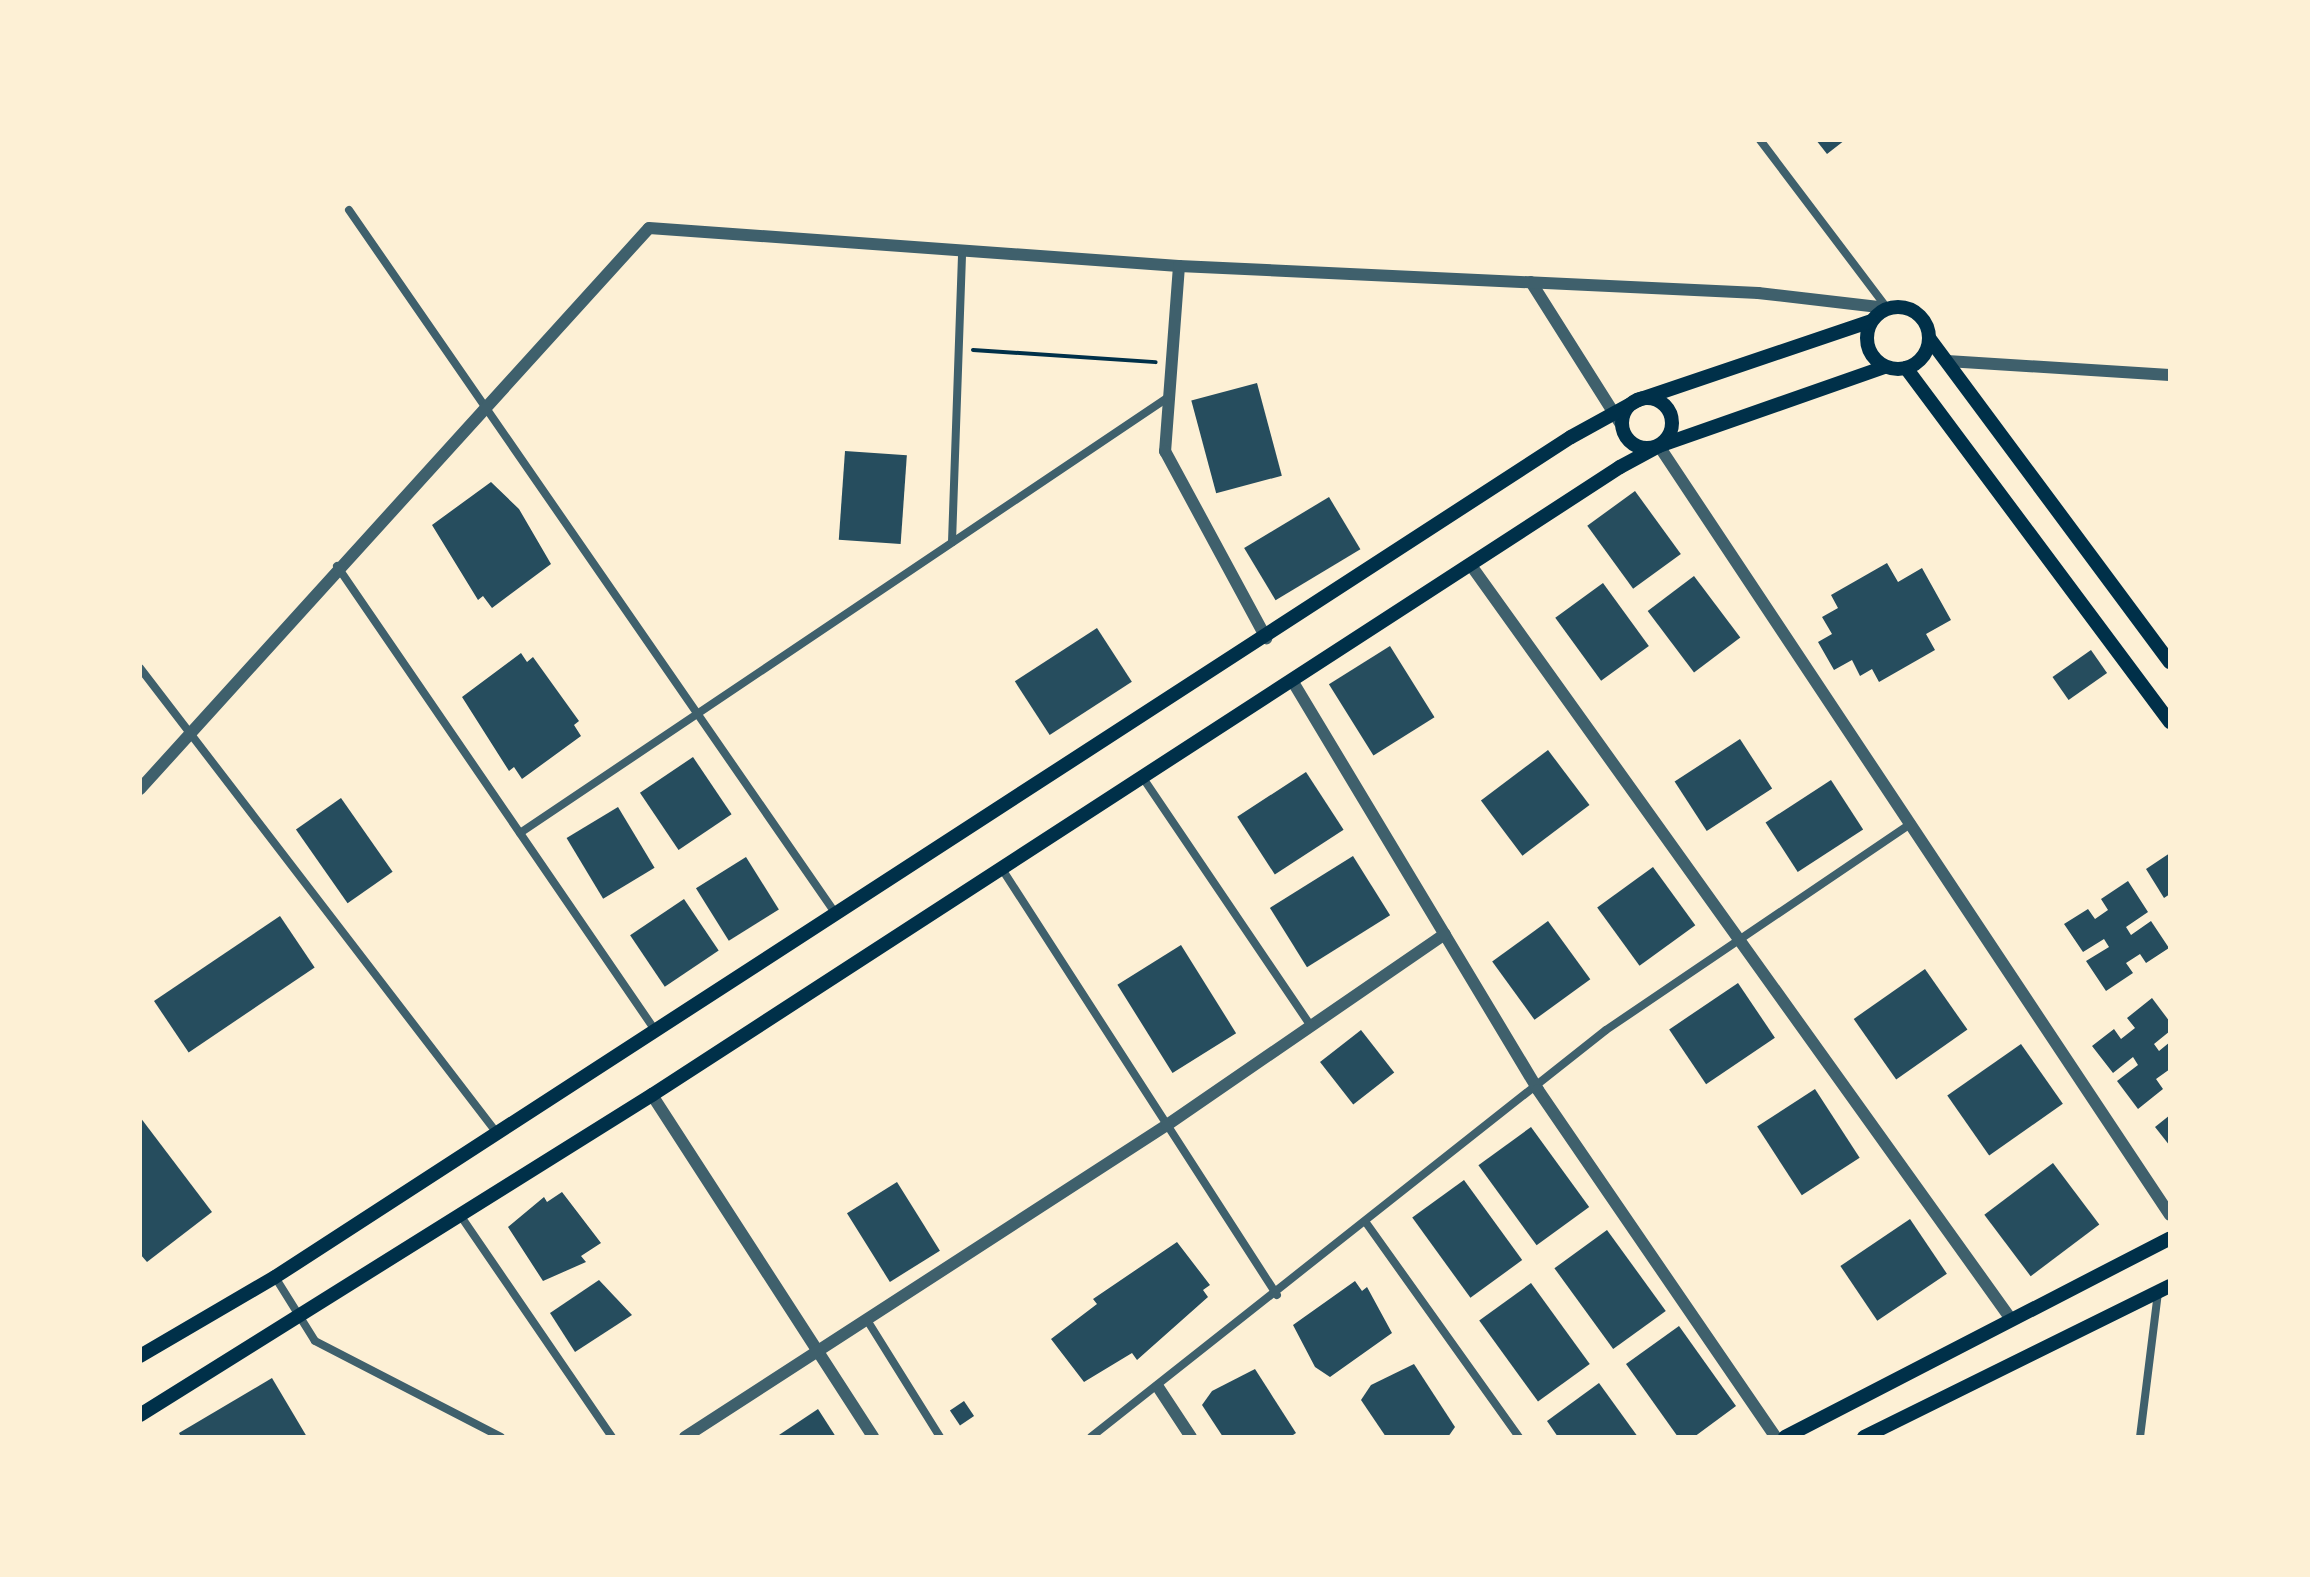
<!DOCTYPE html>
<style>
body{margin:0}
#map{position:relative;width:2310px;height:1577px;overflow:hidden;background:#fdf0d5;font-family:"Nunito Sans",sans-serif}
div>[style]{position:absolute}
.building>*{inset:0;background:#264d5e;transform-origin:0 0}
.path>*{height:4px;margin:-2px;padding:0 2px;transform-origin:2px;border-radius:2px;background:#003049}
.minor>*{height:8px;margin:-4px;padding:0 4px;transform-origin:4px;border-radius:4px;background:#3f606c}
.tertiary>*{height:12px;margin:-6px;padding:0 6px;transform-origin:6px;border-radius:6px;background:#3f606c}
.secondary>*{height:14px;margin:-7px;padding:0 7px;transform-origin:7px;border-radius:7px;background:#003049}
.secondary>.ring{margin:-7px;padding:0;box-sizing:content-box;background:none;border:14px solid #003049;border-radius:50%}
span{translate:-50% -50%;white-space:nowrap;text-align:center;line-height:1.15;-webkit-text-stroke:6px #fdf0d5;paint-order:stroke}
.frame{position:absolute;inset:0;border:142px solid #fdf0d5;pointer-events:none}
</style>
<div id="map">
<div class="building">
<i style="clip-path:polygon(1816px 140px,1845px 140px,1827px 154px)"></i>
<i style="left:1257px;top:383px;width:96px;height:68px;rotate:75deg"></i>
<i style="left:845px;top:451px;width:62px;height:89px;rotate:4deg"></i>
<i style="clip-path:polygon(491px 482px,519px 509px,551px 564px,492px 608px,483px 596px,478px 600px,432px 525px)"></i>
<i style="left:1635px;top:491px;width:78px;height:59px;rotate:54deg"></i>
<i style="left:1329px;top:497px;width:61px;height:99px;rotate:59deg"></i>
<i style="clip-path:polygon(1887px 563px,1898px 582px,1922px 568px,1951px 620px,1926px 634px,1935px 650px,1879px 682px,1872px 669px,1860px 676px,1852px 660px,1834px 670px,1818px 642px,1832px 634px,1822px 617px,1838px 608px,1831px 595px)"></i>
<i style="left:1694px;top:576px;width:77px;height:58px;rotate:53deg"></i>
<i style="left:1603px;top:583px;width:78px;height:59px;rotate:54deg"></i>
<i style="left:1097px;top:628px;width:64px;height:98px;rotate:57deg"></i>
<i style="left:1390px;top:646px;width:84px;height:72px;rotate:58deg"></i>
<i style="left:2091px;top:650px;width:28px;height:47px;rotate:55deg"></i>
<i style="clip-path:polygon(521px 653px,527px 662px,533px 657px,579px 721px,574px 725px,581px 736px,522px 779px,514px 767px,509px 771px,462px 697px)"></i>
<i style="left:1740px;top:739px;width:59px;height:78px;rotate:57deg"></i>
<i style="left:1548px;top:750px;width:69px;height:84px;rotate:53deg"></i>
<i style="left:693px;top:757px;width:69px;height:64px;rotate:56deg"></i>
<i style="left:1306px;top:772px;width:69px;height:82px;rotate:57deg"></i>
<i style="left:1831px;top:780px;width:59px;height:78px;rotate:57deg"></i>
<i style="left:341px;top:798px;width:90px;height:55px;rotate:55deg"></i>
<i style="left:618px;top:807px;width:71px;height:60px;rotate:59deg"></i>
<i style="clip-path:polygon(2170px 853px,2170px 894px,2164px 898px,2146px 869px)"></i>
<i style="left:1353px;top:856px;width:70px;height:98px;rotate:58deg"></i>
<i style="left:746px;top:857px;width:62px;height:59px;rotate:58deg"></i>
<i style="left:1653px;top:867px;width:72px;height:69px;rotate:54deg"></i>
<i style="clip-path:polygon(2128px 881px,2148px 912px,2126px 927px,2131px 935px,2151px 921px,2169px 948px,2146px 963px,2140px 954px,2126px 963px,2133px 973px,2106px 991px,2086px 961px,2109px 947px,2104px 939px,2083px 952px,2064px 924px,2088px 909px,2095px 919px,2108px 910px,2101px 899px)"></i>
<i style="left:684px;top:899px;width:62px;height:65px;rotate:56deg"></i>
<i style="left:280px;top:916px;width:62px;height:152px;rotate:56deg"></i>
<i style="left:1548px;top:921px;width:72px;height:69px;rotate:54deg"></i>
<i style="left:1181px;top:945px;width:104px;height:75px;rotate:58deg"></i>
<i style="left:1925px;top:969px;width:74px;height:87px;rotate:55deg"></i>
<i style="left:1738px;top:983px;width:66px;height:83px;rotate:56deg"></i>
<i style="clip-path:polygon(2152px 998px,2170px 1022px,2170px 1031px,2154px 1044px,2159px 1051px,2170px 1042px,2170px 1069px,2156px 1079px,2163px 1089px,2138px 1109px,2117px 1081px,2138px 1065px,2133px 1057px,2113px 1073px,2092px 1046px,2114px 1029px,2121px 1039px,2135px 1028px,2127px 1018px)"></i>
<i style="left:1361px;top:1030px;width:54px;height:52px;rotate:52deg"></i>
<i style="left:2021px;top:1044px;width:73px;height:90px;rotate:55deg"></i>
<i style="left:1815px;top:1089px;width:82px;height:69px;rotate:57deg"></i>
<i style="clip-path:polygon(2170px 1115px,2170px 1146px,2155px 1127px)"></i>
<i style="clip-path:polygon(140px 1117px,212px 1212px,147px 1262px,140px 1254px)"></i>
<i style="left:1531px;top:1127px;width:99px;height:65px;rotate:54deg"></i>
<i style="left:2053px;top:1163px;width:77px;height:86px;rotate:53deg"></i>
<i style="left:1464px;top:1180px;width:99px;height:64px;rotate:54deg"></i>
<i style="left:897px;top:1182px;width:81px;height:59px;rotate:58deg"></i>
<i style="clip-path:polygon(562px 1192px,601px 1243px,581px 1256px,586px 1262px,543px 1281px,508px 1227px,544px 1197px,547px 1202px)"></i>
<i style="left:1910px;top:1219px;width:66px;height:84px;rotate:56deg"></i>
<i style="left:1607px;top:1230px;width:100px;height:65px;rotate:54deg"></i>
<i style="clip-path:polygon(1177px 1242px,1210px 1285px,1203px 1290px,1208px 1297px,1137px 1360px,1132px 1353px,1084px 1382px,1051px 1339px,1097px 1304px,1093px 1299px)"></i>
<i style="clip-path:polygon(599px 1280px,632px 1315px,575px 1352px,550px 1313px)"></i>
<i style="clip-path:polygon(1355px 1281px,1362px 1291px,1367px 1287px,1392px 1333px,1330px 1377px,1315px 1367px,1293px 1325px)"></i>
<i style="left:1531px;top:1283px;width:100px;height:64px;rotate:54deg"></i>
<i style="clip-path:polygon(1679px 1326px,1736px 1406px,1694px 1437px,1678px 1437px,1626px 1364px)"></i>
<i style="clip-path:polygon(1414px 1364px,1455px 1427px,1448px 1437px,1386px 1437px,1361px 1400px,1371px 1385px)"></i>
<i style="clip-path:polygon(1255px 1369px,1296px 1433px,1290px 1437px,1223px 1437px,1202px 1405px,1212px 1391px)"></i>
<i style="clip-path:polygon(272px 1378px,307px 1437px,181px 1437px,179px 1433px)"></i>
<i style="clip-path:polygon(1599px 1383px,1638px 1437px,1558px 1437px,1547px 1421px)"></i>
<i style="left:964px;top:1401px;width:18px;height:17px;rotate:56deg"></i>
<i style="clip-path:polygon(818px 1409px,836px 1437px,776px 1437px)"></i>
</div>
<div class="path">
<i style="left:973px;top:350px;width:183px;rotate:3.8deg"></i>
</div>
<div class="minor">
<i style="left:1760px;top:140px;width:211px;rotate:52.9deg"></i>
<i style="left:349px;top:210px;width:856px;rotate:55.33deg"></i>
<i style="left:952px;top:542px;width:292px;rotate:-88deg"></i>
<i style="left:337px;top:566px;width:563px;rotate:55.58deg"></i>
<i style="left:140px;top:668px;width:586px;rotate:52.49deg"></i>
<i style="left:1143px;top:778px;width:300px;rotate:55.9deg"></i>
<i style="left:520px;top:833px;width:780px;rotate:-33.91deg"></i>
<i style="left:1002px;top:869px;width:507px;rotate:57.16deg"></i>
<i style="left:460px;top:1215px;width:269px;rotate:55.6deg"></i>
<i style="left:1367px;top:1224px;width:262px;rotate:54.5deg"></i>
<i style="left:275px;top:1277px;width:75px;rotate:58deg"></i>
<i style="left:315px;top:1341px;width:209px;rotate:27.3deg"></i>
<i style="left:867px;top:1320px;width:138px;rotate:58deg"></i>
<i style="left:1091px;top:1437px;width:656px;rotate:-38.32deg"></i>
<i style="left:1606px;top:1030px;width:369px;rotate:-34.1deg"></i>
<i style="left:2140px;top:1437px;width:145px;rotate:-82.9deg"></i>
</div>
<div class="tertiary">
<i style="left:1179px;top:266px;width:186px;rotate:94.3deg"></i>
<i style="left:1165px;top:451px;width:213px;rotate:61.6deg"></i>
<i style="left:1531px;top:282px;width:170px;rotate:57.7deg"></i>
<i style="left:1947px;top:361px;width:223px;rotate:3.6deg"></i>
<i style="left:1659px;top:446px;width:923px;rotate:56.4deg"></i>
<i style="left:1470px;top:564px;width:929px;rotate:54.38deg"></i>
<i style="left:1293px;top:682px;width:476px;rotate:59deg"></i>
<i style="left:1538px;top:1090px;width:421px;rotate:55.6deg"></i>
<i style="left:140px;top:789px;width:757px;rotate:-47.78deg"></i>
<i style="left:649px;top:228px;width:531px;rotate:4.1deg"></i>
<i style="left:1179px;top:266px;width:580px;rotate:2.67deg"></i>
<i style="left:1758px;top:293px;width:130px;rotate:6.6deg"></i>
<i style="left:652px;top:1095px;width:407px;rotate:57.1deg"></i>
<i style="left:1158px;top:1387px;width:60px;rotate:56.6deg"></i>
<i style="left:685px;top:1437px;width:574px;rotate:-32.92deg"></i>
<i style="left:1167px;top:1125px;width:337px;rotate:-34.5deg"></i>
</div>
<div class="secondary">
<i class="ring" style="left:1867px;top:307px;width:48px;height:48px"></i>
<i style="left:1929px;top:338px;width:404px;rotate:53.4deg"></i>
<i style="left:1906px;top:368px;width:442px;rotate:53.3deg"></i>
<i class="ring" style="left:1622px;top:398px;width:36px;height:36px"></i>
<i style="left:140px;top:1356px;width:156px;rotate:-30.3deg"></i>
<i style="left:275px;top:1277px;width:1544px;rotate:-32.95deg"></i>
<i style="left:1571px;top:437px;width:77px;rotate:-28.9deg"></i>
<i style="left:1638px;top:400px;width:246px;rotate:-18.7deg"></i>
<i style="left:140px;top:1415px;width:604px;rotate:-32.01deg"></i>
<i style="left:652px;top:1095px;width:1154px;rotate:-32.97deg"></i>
<i style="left:1620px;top:467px;width:44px;rotate:-28.3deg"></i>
<i style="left:1659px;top:446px;width:239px;rotate:-19.3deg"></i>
<i style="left:1785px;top:1437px;width:433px;rotate:-27.3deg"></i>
<i style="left:1864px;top:1437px;width:341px;rotate:-26.3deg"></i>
</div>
<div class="frame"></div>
</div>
